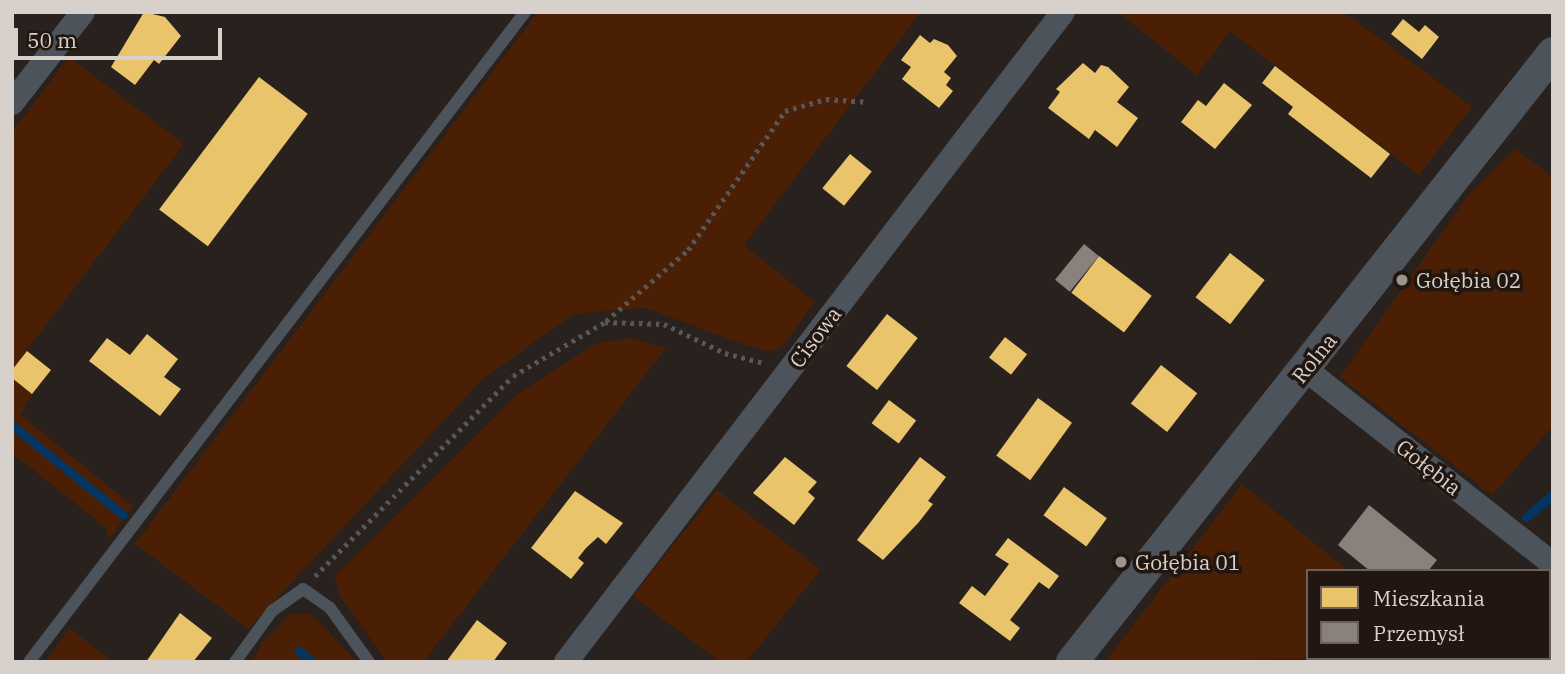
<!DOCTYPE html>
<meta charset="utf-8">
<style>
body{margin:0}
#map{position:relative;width:1565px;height:674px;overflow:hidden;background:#28211e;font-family:"IBM Plex Serif",serif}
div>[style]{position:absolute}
.green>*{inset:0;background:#4a1f04}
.homes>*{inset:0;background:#e9c46a;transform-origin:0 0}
.industry>*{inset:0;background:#8a817c;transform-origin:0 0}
.stream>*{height:9px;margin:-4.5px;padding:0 4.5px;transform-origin:4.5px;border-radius:4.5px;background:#053560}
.path>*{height:4.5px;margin-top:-2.25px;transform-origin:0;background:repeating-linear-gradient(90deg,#56575b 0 3.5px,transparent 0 8.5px)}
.service>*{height:12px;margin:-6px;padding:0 6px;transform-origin:6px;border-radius:6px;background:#4d535a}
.minor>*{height:24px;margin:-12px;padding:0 12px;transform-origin:12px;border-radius:12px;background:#4d535a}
.tertiary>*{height:32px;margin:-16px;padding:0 16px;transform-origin:16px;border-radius:16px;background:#4d535a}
.dots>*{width:19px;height:19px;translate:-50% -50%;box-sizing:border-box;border:4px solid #221710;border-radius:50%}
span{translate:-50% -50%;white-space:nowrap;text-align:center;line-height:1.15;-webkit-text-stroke:7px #221710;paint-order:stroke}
.poi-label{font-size:21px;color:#d8d0cb}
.left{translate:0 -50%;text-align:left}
.street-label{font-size:21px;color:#d8d0cb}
.frame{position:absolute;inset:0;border:14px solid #d8d0cb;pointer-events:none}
.legend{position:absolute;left:1306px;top:569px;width:245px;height:91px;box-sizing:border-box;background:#221710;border:2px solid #6b615b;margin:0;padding:9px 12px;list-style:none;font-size:21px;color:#d8d0cb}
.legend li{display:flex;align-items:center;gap:14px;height:35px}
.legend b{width:35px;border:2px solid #6b615b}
.scale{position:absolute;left:14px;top:28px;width:208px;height:32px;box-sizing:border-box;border:4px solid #d8d0cb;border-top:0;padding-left:9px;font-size:21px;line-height:24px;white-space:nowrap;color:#d8d0cb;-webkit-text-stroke:5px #221710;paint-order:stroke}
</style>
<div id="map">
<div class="green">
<i style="clip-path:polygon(538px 12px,921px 12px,744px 245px,815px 302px,781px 348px,768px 351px,739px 343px,646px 308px,573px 314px,481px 381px,248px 629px,135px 544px)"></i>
<i style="clip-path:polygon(1118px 12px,1344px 12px,1472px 107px,1419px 175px,1230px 31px,1197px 75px)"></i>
<i style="clip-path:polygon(69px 57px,184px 144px,12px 370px,12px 132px)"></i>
<i style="clip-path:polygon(1515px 149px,1553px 177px,1553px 426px,1492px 495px,1340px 377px,1467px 197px)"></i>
<i style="clip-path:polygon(631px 338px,666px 348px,423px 662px,387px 662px,340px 596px,335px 576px,519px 393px,597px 343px)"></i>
<i style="clip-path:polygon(12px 378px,32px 394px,21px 415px,133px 506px,109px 539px,106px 528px,12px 453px)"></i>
<i style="clip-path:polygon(1242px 484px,1348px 571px,1308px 571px,1308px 658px,1354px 658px,1105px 662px)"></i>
<i style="clip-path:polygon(717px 490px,821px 570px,746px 662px,720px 662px,633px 596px)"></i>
<i style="clip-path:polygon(310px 613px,357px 662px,252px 662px,262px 643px,291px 614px)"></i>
<i style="clip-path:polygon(69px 628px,114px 662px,46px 662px)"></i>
</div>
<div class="homes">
<i style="clip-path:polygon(144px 12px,165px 17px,181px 36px,159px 64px,154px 60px,135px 85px,111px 67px)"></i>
<i style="clip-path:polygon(1403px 19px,1419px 32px,1425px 25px,1439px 37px,1422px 59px,1391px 34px)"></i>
<i style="clip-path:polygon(920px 35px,930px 43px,934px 39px,948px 45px,957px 56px,944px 72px,951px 78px,946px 85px,953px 91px,939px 108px,902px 79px,911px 67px,901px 60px)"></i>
<i style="clip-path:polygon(1083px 63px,1095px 73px,1101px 65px,1108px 67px,1129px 87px,1117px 102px,1138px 118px,1117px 147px,1095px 130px,1089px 139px,1048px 108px,1060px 92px,1056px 89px)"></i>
<i style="clip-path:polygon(1275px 66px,1390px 154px,1371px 178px,1288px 114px,1293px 107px,1262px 83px)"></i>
<i style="left:259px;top:77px;width:61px;height:166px;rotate:37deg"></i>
<i style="clip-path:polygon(1224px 83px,1252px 105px,1215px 149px,1181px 122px,1198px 100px,1206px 106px)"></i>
<i style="left:850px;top:154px;width:28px;height:44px;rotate:39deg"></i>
<i style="left:1230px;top:253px;width:44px;height:56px;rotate:38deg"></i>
<i style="left:1099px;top:256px;width:66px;height:46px;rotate:37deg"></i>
<i style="left:887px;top:314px;width:39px;height:66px;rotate:38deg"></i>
<i style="clip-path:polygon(147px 334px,178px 359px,164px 377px,181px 389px,160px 416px,89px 361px,107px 338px,130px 355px)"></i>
<i style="left:1005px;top:337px;width:28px;height:26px;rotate:38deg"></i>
<i style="clip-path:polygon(27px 351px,51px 370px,32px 394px,12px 378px,12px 370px)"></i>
<i style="left:1161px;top:365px;width:46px;height:49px;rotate:38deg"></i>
<i style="left:1038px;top:398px;width:42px;height:71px;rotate:36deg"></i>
<i style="left:889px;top:400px;width:34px;height:29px;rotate:37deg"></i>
<i style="clip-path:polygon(785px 457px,817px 482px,808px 492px,815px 498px,794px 525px,753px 493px)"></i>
<i style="clip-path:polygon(920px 457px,946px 477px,928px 501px,933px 504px,919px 522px,883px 560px,857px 540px)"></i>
<i style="left:1064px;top:487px;width:53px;height:35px;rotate:36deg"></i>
<i style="clip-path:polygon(575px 491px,623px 523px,606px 544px,598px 537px,586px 548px,578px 558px,584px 563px,571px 579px,531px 548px)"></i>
<i style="clip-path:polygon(1008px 538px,1059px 576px,1049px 589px,1039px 582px,1010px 620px,1020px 628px,1010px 641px,959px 603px,972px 586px,985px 596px,1009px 564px,995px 555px)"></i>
<i style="clip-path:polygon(180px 613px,212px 638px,193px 662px,146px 662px)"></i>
<i style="clip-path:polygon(477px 620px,507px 643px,493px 662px,446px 662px)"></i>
</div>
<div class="industry">
<i style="left:1084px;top:244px;width:19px;height:46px;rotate:39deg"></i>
<i style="clip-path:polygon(1369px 505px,1437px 560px,1428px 571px,1370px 571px,1338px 545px)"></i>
</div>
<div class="stream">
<i style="left:12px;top:425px;width:143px;rotate:39deg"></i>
<i style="left:1526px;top:517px;width:35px;rotate:-40deg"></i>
<i style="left:299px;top:651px;width:17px;rotate:40deg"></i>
<i style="left:1342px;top:662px;width:6px;rotate:-45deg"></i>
</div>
<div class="path">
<i style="left:606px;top:321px;width:108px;rotate:-40.9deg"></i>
<i style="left:688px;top:250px;width:169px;rotate:-55.1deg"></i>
<i style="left:785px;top:111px;width:43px;rotate:-16.3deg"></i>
<i style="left:826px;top:99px;width:42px;rotate:4.1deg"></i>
<i style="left:315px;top:576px;width:281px;rotate:-45.3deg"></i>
<i style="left:513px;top:376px;width:107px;rotate:-30.4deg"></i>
<i style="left:605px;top:322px;width:59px;rotate:1.9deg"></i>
<i style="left:664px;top:324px;width:68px;rotate:25.4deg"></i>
<i style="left:725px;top:353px;width:40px;rotate:14.4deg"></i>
</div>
<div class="service">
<i style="left:29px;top:662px;width:818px;rotate:-52.65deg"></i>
<i style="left:235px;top:662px;width:63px;rotate:-54deg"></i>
<i style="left:272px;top:611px;width:38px;rotate:-35deg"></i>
<i style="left:303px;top:589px;width:33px;rotate:35deg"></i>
<i style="left:330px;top:608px;width:67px;rotate:54.2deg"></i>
</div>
<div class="minor">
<i style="left:12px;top:103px;width:115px;rotate:-52deg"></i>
<i style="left:1305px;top:369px;width:315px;rotate:38.2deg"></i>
<i style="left:566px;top:662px;width:818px;rotate:-52.6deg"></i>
</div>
<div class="tertiary">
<i style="left:1072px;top:662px;width:776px;rotate:-51.7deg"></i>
</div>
<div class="dots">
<i style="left:1402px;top:280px;background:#9a938e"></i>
<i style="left:1121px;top:562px;background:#9a938e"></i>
</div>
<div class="poi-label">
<span class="left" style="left:1416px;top:280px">Gołębia 02</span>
<span class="left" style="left:1135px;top:562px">Gołębia 01</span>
</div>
<div class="street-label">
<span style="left:815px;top:337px;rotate:-53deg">Cisowa</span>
<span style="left:1314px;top:358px;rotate:-51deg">Rolna</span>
<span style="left:1429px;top:467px;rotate:38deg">Gołębia</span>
</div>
<div class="frame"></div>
<ul class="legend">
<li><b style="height:19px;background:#e9c46a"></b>Mieszkania</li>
<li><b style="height:19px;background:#8a817c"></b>Przemysł</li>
</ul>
<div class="scale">50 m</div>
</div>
